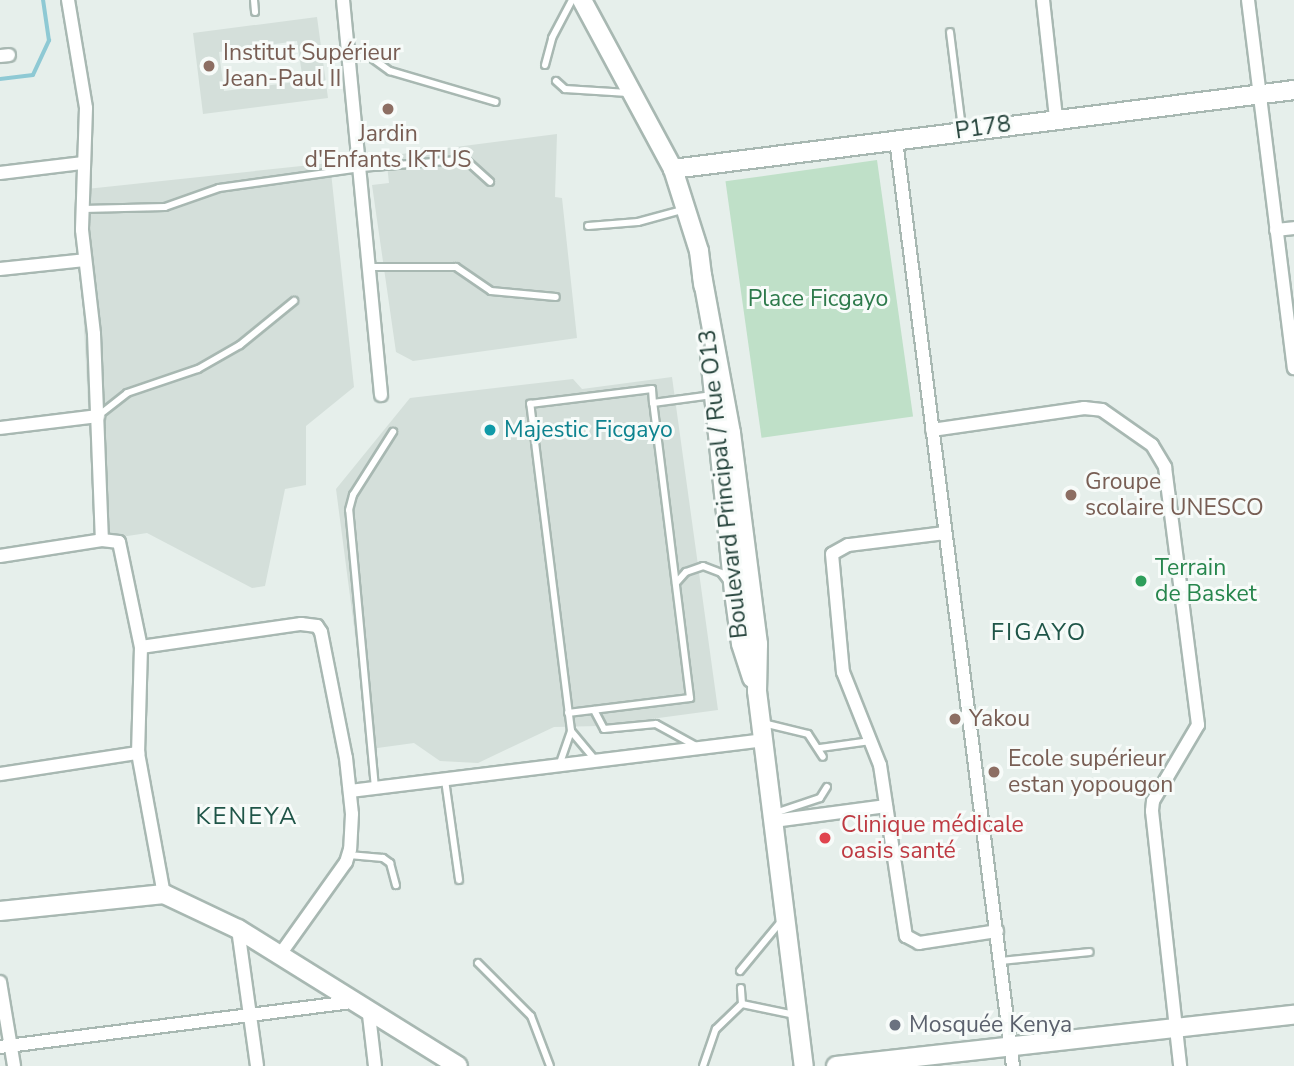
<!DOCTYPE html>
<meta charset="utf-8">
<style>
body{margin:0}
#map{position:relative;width:1294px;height:1066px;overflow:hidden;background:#e6efeb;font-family:"Nunito Sans",sans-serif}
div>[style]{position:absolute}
.built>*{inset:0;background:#d4dfda}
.green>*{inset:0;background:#bfe0c8;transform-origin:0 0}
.stream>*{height:3.5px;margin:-1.75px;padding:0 1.75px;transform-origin:1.75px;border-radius:1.75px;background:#8ec9d4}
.roads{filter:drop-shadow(2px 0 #a8b8b2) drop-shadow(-2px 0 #a8b8b2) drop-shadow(0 2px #a8b8b2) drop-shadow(0 -2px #a8b8b2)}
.lane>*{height:6px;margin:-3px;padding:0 3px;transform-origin:3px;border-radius:3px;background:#fff}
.street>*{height:12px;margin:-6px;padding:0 6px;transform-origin:6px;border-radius:6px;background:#fff}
.secondary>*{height:18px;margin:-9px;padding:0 9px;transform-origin:9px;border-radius:9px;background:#fff}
.dots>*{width:19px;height:19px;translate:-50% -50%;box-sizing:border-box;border:4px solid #f7fbf9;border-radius:50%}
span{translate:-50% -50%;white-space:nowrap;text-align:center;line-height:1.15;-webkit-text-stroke:6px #f7fbf9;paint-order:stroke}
.education-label{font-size:23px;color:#785e54}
.left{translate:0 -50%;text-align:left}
.street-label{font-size:23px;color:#24423a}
.park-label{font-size:23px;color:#2d7a4b}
.culture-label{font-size:23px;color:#0d838f}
.leisure-label{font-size:23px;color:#27864d}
.health-label{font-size:23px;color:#be3a42}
.worship-label{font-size:23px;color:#5b616d}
.neighbourhood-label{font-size:24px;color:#1f5548;letter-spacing:2px}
</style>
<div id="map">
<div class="built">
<i style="clip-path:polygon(evenodd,317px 17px,328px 98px,203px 114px,193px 33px,317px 17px,297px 41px,303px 81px,224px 91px,219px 52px,297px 41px)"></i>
<i style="clip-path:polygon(557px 134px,555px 197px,562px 198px,577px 338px,413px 361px,396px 352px,372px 185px,389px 183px,386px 156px)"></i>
<i style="clip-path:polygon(330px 163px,354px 387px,306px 426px,306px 485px,285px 489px,265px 586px,252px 588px,147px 533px,95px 541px,77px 190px)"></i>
<i style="clip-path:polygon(672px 377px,718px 710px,599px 726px,554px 727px,478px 763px,440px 761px,414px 743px,370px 749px,336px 489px,410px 398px,573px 379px,582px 389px)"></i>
</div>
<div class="green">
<i style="left:877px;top:160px;width:259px;height:153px;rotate:82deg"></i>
</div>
<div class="stream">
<i style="left:0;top:79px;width:33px;rotate:-7deg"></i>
<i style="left:33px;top:75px;width:38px;rotate:-65deg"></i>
<i style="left:49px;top:41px;width:41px;rotate:-98.3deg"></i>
</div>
<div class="roads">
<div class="lane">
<i style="left:254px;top:0;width:12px;rotate:85deg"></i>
<i style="left:950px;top:32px;width:98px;rotate:82.9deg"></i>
<i style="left:349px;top:58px;width:20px;rotate:-6deg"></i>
<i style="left:369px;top:56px;width:26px;rotate:36deg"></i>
<i style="left:390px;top:71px;width:110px;rotate:16.3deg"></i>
<i style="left:545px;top:65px;width:28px;rotate:-75deg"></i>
<i style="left:552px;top:38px;width:43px;rotate:-62.2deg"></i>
<i style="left:556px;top:81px;width:12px;rotate:42deg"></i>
<i style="left:565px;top:89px;width:63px;rotate:3.6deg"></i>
<i style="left:83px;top:209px;width:82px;rotate:-1.4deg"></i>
<i style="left:165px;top:207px;width:57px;rotate:-19.4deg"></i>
<i style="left:219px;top:188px;width:143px;rotate:-8deg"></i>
<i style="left:361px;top:168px;width:97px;rotate:-4.7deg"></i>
<i style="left:458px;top:160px;width:9px;rotate:6deg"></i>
<i style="left:467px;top:161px;width:31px;rotate:42deg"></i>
<i style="left:588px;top:226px;width:50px;rotate:-4.6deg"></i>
<i style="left:638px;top:222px;width:46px;rotate:-15.3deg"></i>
<i style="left:371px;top:267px;width:85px"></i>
<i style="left:456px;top:267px;width:42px;rotate:34.4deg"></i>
<i style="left:491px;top:291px;width:65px;rotate:5.3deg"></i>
<i style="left:98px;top:416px;width:37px;rotate:-38deg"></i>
<i style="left:127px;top:393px;width:75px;rotate:-18.7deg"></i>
<i style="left:198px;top:369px;width:48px;rotate:-29.7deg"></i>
<i style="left:240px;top:345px;width:70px;rotate:-39.2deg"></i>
<i style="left:676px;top:583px;width:15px;rotate:-48deg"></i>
<i style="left:686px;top:572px;width:18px;rotate:-19deg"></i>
<i style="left:703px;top:566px;width:19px;rotate:21deg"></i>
<i style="left:721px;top:573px;width:11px;rotate:52deg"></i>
<i style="left:594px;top:710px;width:21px;rotate:62deg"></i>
<i style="left:604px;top:729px;width:52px;rotate:-5.5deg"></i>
<i style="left:656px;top:724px;width:46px;rotate:28.8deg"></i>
<i style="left:568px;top:713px;width:123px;rotate:-7deg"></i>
<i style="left:690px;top:698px;width:297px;rotate:-97.1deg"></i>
<i style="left:763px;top:723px;width:46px;rotate:13.7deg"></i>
<i style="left:808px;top:734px;width:27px;rotate:57deg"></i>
<i style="left:571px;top:731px;width:35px;rotate:50deg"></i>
<i style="left:820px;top:748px;width:51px;rotate:-7.8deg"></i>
<i style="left:560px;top:763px;width:34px;rotate:-71deg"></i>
<i style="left:571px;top:731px;width:330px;rotate:-97.1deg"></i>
<i style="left:530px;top:404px;width:123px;rotate:-7deg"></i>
<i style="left:652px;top:389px;width:14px;rotate:86deg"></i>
<i style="left:653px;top:403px;width:60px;rotate:-7.7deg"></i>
<i style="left:445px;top:780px;width:101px;rotate:82deg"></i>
<i style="left:375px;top:788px;width:279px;rotate:-95.3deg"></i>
<i style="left:349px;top:510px;width:16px;rotate:-75deg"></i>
<i style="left:353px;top:495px;width:75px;rotate:-57.6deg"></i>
<i style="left:775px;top:813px;width:47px;rotate:-18.4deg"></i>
<i style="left:820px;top:798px;width:13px;rotate:-58deg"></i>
<i style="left:349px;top:855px;width:34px;rotate:5deg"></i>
<i style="left:383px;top:858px;width:9px;rotate:36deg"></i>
<i style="left:390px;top:863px;width:23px;rotate:75deg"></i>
<i style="left:1001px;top:961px;width:89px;rotate:-5.8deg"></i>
<i style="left:478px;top:963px;width:75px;rotate:45deg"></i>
<i style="left:531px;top:1016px;width:53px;rotate:69.2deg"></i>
<i style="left:740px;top:971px;width:67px;rotate:-50.4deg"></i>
<i style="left:742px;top:1004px;width:54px;rotate:11.7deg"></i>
<i style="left:703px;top:1066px;width:39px;rotate:-71deg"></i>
<i style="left:716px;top:1029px;width:36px;rotate:-44deg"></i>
<i style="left:742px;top:1004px;width:16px;rotate:-94deg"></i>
</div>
<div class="street">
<i style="left:68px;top:0;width:109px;rotate:80.5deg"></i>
<i style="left:86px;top:108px;width:122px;rotate:91.9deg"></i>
<i style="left:82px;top:230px;width:105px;rotate:83.4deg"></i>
<i style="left:94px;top:334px;width:206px;rotate:87.8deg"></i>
<i style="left:343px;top:0;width:397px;rotate:84.5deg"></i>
<i style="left:1043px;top:0;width:119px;rotate:83.7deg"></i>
<i style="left:1248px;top:0;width:371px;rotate:82.9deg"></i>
<i style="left:0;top:56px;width:9px;rotate:-6deg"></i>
<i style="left:896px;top:140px;width:933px;rotate:82.8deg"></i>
<i style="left:0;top:173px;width:84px;rotate:-6.9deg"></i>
<i style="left:1276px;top:230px;width:18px;rotate:-6deg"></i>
<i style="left:0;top:269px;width:85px;rotate:-6deg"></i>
<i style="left:0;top:428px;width:99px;rotate:-7deg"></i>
<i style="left:932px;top:430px;width:154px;rotate:-8.2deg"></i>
<i style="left:1084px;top:408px;width:18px;rotate:6deg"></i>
<i style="left:1102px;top:410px;width:61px;rotate:35deg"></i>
<i style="left:1152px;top:445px;width:26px;rotate:59deg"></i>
<i style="left:1165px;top:467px;width:260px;rotate:82.7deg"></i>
<i style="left:1198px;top:725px;width:88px;rotate:120.6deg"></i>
<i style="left:1153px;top:801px;width:10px;rotate:96deg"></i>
<i style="left:1152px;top:811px;width:257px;rotate:83.7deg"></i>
<i style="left:945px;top:533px;width:98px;rotate:172.9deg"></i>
<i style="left:848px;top:545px;width:18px;rotate:151deg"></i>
<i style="left:832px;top:554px;width:119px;rotate:84.7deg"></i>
<i style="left:843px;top:672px;width:100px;rotate:68.3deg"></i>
<i style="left:880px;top:765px;width:173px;rotate:81.4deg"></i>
<i style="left:906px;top:936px;width:15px;rotate:28deg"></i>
<i style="left:919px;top:943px;width:79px;rotate:-8.7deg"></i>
<i style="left:0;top:556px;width:103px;rotate:-8.9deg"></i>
<i style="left:102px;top:540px;width:17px;rotate:7deg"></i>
<i style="left:119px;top:542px;width:107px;rotate:78.2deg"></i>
<i style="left:141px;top:647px;width:106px;rotate:91.6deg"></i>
<i style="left:141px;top:647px;width:162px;rotate:-8.2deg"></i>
<i style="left:301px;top:624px;width:16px;rotate:7deg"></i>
<i style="left:317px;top:626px;width:7px;rotate:56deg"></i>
<i style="left:321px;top:632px;width:128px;rotate:78.8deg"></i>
<i style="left:346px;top:758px;width:56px;rotate:83.9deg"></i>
<i style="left:352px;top:814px;width:35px;rotate:93deg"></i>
<i style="left:350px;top:849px;width:14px;rotate:107deg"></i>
<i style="left:346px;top:862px;width:115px;rotate:125.5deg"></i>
<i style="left:0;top:774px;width:140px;rotate:-8.7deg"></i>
<i style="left:138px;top:753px;width:143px;rotate:79.6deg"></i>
<i style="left:350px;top:791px;width:416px;rotate:-7deg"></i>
<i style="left:774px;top:821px;width:113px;rotate:-7.6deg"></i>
<i style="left:238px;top:929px;width:138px;rotate:82.1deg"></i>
<i style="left:0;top:982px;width:85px;rotate:80.5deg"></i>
<i style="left:369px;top:1015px;width:51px;rotate:83.3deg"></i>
<i style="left:0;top:1047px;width:352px;rotate:-7.3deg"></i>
</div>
<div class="secondary">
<i style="left:582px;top:0;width:192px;rotate:61.7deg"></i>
<i style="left:673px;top:169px;width:86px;rotate:72.4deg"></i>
<i style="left:699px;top:251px;width:35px;rotate:83deg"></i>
<i style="left:673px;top:169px;width:626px;rotate:-7.25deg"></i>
<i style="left:702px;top:275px;width:161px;rotate:79.6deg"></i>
<i style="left:731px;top:433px;width:213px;rotate:82.7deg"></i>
<i style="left:758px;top:644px;width:47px;rotate:91.2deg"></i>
<i style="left:757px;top:691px;width:378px;rotate:82.9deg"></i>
<i style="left:710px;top:356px;width:237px;rotate:84.2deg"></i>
<i style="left:734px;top:592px;width:52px;rotate:82.3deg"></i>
<i style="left:741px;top:644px;width:36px;rotate:72deg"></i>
<i style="left:0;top:911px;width:165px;rotate:-5.9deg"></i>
<i style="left:164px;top:894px;width:82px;rotate:25.3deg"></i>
<i style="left:238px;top:929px;width:259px;rotate:31.9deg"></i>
<i style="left:836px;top:1066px;width:461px;rotate:-6.4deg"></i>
</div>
</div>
<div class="dots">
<i style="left:209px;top:66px;background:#8d6e63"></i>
<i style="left:388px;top:109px;background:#8d6e63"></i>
<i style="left:490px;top:430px;background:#0f9aa8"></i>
<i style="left:1071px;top:495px;background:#8d6e63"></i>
<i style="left:1141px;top:581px;background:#2e9e5b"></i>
<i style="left:955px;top:719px;background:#8d6e63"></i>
<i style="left:994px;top:772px;background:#8d6e63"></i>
<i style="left:825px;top:838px;background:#e0444e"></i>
<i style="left:895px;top:1025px;background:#6b7280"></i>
</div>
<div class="education-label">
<span class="left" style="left:223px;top:66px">Institut Supérieur<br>Jean-Paul II</span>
<span style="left:388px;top:147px">Jardin<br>d'Enfants IKTUS</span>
<span class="left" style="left:1085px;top:495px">Groupe<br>scolaire UNESCO</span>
<span class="left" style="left:969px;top:719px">Yakou</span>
<span class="left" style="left:1008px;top:772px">Ecole supérieur<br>estan yopougon</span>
</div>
<div class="street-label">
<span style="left:983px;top:128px;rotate:-8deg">P178</span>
<span style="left:724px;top:484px;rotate:-96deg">Boulevard Principal / Rue O13</span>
</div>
<div class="park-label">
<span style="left:818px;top:299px">Place Ficgayo</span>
</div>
<div class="culture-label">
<span class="left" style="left:504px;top:430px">Majestic Ficgayo</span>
</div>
<div class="leisure-label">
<span class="left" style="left:1155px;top:581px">Terrain<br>de Basket</span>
</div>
<div class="health-label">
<span class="left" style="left:841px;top:838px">Clinique médicale<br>oasis santé</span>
</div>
<div class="worship-label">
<span class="left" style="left:909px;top:1025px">Mosquée Kenya</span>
</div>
<div class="neighbourhood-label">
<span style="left:1039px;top:633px">FIGAYO</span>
<span style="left:247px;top:817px">KENEYA</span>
</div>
</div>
